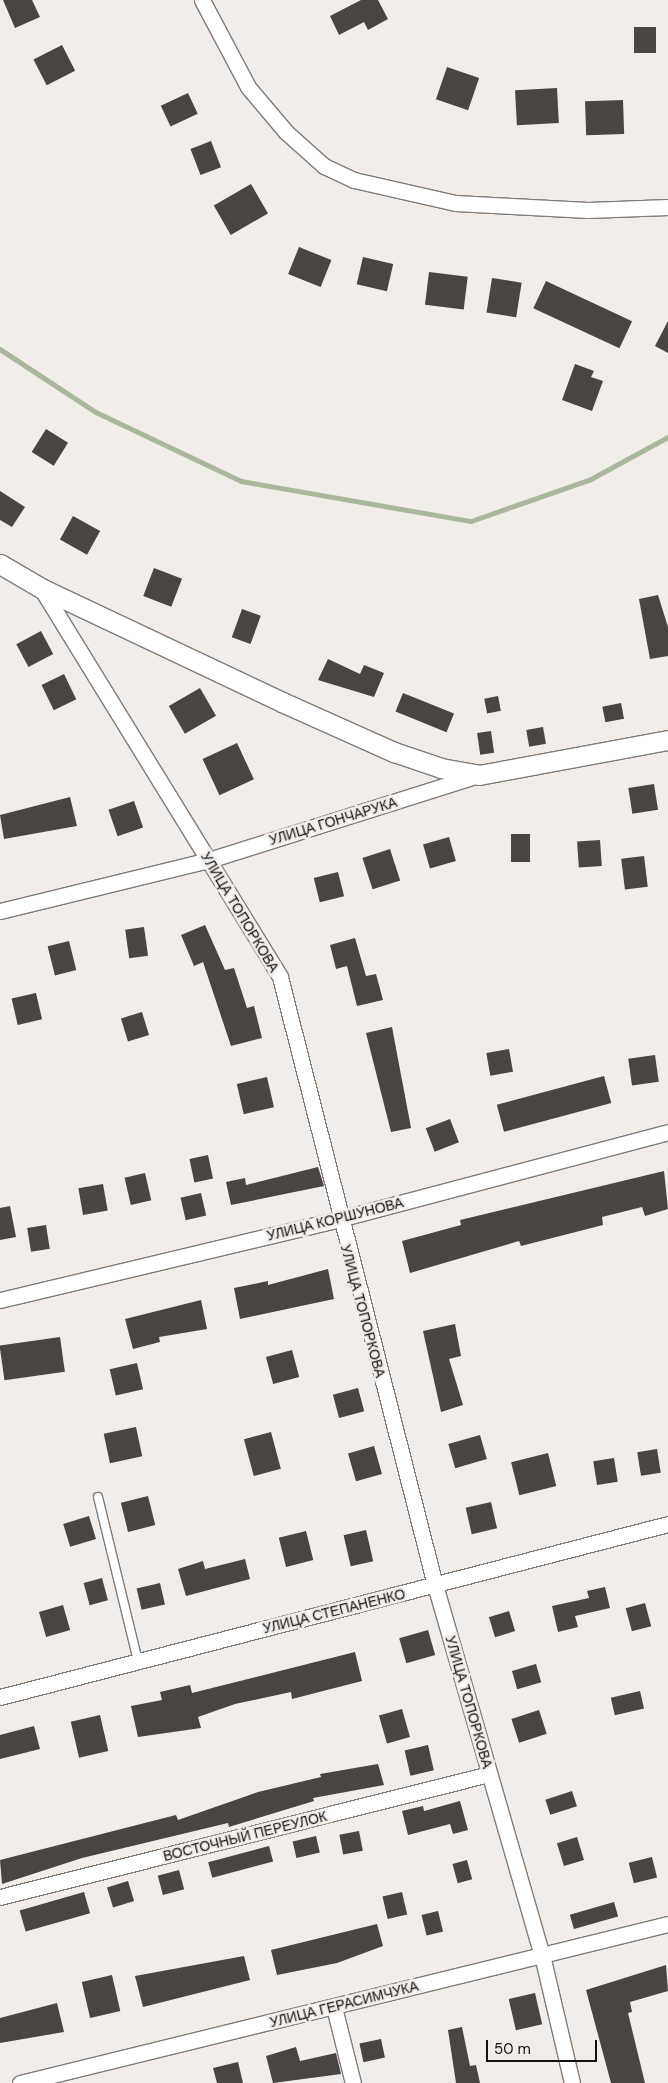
<!DOCTYPE html>
<meta charset="utf-8">
<style>
body{margin:0}
#map{position:relative;width:668px;height:2083px;overflow:hidden;background:#f2ede8;font-family:"DM Sans",sans-serif}
div>[style]{position:absolute}
.stream>*{height:4.5px;margin:-2.25px;padding:0 2.25px;transform-origin:2.25px;border-radius:2.25px;background:#a8b99b}
.building>*{inset:0;background:#4a4443;transform-origin:0 0}
.roads{filter:drop-shadow(1px 0 #817c78) drop-shadow(-1px 0 #817c78) drop-shadow(0 1px #817c78) drop-shadow(0 -1px #817c78)}
.service>*{height:8px;margin:-4px;padding:0 4px;transform-origin:4px;border-radius:4px;background:#fff}
.minor>*{height:15px;margin:-7.5px;padding:0 7.5px;transform-origin:7.5px;border-radius:7.5px;background:#fff}
.tertiary>*{height:19px;margin:-9.5px;padding:0 9.5px;transform-origin:9.5px;border-radius:9.5px;background:#fff}
span{translate:-50% -50%;white-space:nowrap;text-align:center;line-height:1.15;-webkit-text-stroke:5px #f2ede8;paint-order:stroke}
.street-label{font-size:14px;color:#151312}
.scale{position:absolute;left:486px;top:2040px;width:111px;height:22px;box-sizing:border-box;border:2px solid #151312;border-top:0;padding-left:6px;font-size:15px;line-height:18px;white-space:nowrap;color:#151312;-webkit-text-stroke:4px #f2ede8;paint-order:stroke}
</style>
<div id="map">
<div class="stream">
<i style="left:0;top:349px;width:115px;rotate:33.3deg"></i>
<i style="left:96px;top:412px;width:161px;rotate:25.4deg"></i>
<i style="left:241px;top:481px;width:233px;rotate:9.9deg"></i>
<i style="left:471px;top:521px;width:125px;rotate:-19.2deg"></i>
<i style="left:589px;top:480px;width:90px;rotate:-28.6deg"></i>
</div>
<div class="building">
<i style="clip-path:polygon(3px 0,32px 0,40px 17px,15px 28px)"></i>
<i style="clip-path:polygon(361px 0,378px 0,388px 19px,368px 30px,364px 22px,339px 35px,330px 16px)"></i>
<i style="left:634px;top:27px;width:22px;height:26px"></i>
<i style="left:62px;top:45px;width:29px;height:32px;rotate:63deg"></i>
<i style="left:447px;top:67px;width:34px;height:34px;rotate:19deg"></i>
<i style="left:557px;top:88px;width:35px;height:42px;rotate:87deg"></i>
<i style="left:188px;top:93px;width:23px;height:30px;rotate:65deg"></i>
<i style="left:623px;top:100px;width:34px;height:38px;rotate:88deg"></i>
<i style="left:211px;top:141px;width:28px;height:22px;rotate:69deg"></i>
<i style="left:251px;top:184px;width:34px;height:43px;rotate:60deg"></i>
<i style="left:299px;top:247px;width:35px;height:29px;rotate:22deg"></i>
<i style="left:363px;top:257px;width:31px;height:28px;rotate:13deg"></i>
<i style="left:429px;top:272px;width:39px;height:33px;rotate:7deg"></i>
<i style="left:492px;top:278px;width:30px;height:35px;rotate:9deg"></i>
<i style="left:546px;top:281px;width:95px;height:30px;rotate:25deg"></i>
<i style="clip-path:polygon(668px 321px,668px 353px,655px 346px)"></i>
<i style="clip-path:polygon(575px 364px,594px 371px,591px 377px,603px 381px,592px 411px,562px 400px)"></i>
<i style="left:46px;top:429px;width:26px;height:27px;rotate:32deg"></i>
<i style="clip-path:polygon(0 491px,25px 507px,12px 527px,0 520px)"></i>
<i style="left:73px;top:516px;width:31px;height:27px;rotate:29deg"></i>
<i style="left:154px;top:568px;width:30px;height:30px;rotate:21deg"></i>
<i style="clip-path:polygon(658px 595px,668px 627px,668px 656px,650px 659px,639px 599px)"></i>
<i style="left:242px;top:609px;width:20px;height:30px;rotate:20deg"></i>
<i style="left:41px;top:631px;width:26px;height:28px;rotate:62deg"></i>
<i style="clip-path:polygon(328px 659px,360px 674px,364px 665px,384px 673px,374px 697px,318px 680px)"></i>
<i style="left:64px;top:674px;width:28px;height:25px;rotate:64deg"></i>
<i style="left:200px;top:688px;width:32px;height:36px;rotate:60deg"></i>
<i style="left:403px;top:693px;width:55px;height:20px;rotate:22deg"></i>
<i style="left:498px;top:696px;width:15px;height:14px;rotate:79deg"></i>
<i style="left:621px;top:703px;width:16px;height:19px;rotate:79deg"></i>
<i style="left:543px;top:727px;width:17px;height:17px;rotate:80deg"></i>
<i style="left:491px;top:731px;width:22px;height:14px;rotate:82deg"></i>
<i style="left:237px;top:743px;width:40px;height:38px;rotate:65deg"></i>
<i style="left:654px;top:784px;width:26px;height:26px;rotate:81deg"></i>
<i style="clip-path:polygon(70px 797px,77px 826px,4px 839px,0 815px)"></i>
<i style="left:134px;top:801px;width:28px;height:27px;rotate:71deg"></i>
<i style="left:511px;top:834px;width:19px;height:28px"></i>
<i style="left:449px;top:837px;width:25px;height:27px;rotate:74deg"></i>
<i style="left:600px;top:840px;width:26px;height:23px;rotate:86deg"></i>
<i style="left:390px;top:849px;width:33px;height:29px;rotate:72deg"></i>
<i style="left:644px;top:856px;width:31px;height:23px;rotate:83deg"></i>
<i style="left:338px;top:872px;width:25px;height:25px;rotate:76deg"></i>
<i style="clip-path:polygon(205px 925px,225px 970px,234px 968px,247px 1008px,254px 1006px,262px 1038px,231px 1046px,203px 962px,194px 966px,181px 935px)"></i>
<i style="left:144px;top:927px;width:29px;height:19px;rotate:82deg"></i>
<i style="clip-path:polygon(355px 938px,366px 976px,376px 974px,383px 1000px,357px 1006px,347px 966px,336px 969px,330px 945px)"></i>
<i style="left:69px;top:941px;width:30px;height:22px;rotate:76deg"></i>
<i style="left:36px;top:993px;width:27px;height:25px;rotate:77deg"></i>
<i style="left:142px;top:1012px;width:24px;height:22px;rotate:73deg"></i>
<i style="clip-path:polygon(392px 1027px,411px 1128px,391px 1132px,366px 1033px)"></i>
<i style="left:509px;top:1049px;width:23px;height:23px;rotate:80deg"></i>
<i style="left:655px;top:1055px;width:27px;height:27px;rotate:82deg"></i>
<i style="left:604px;top:1076px;width:28px;height:111px;rotate:75deg"></i>
<i style="left:267px;top:1077px;width:31px;height:31px;rotate:77deg"></i>
<i style="left:450px;top:1119px;width:25px;height:26px;rotate:69deg"></i>
<i style="left:208px;top:1155px;width:24px;height:19px;rotate:78deg"></i>
<i style="clip-path:polygon(318px 1167px,324px 1186px,231px 1205px,226px 1182px,245px 1178px,246px 1185px)"></i>
<i style="clip-path:polygon(664px 1171px,668px 1209px,645px 1216px,642px 1207px,602px 1217px,603px 1225px,521px 1246px,519px 1241px,410px 1273px,402px 1241px,461px 1225px,460px 1220px)"></i>
<i style="left:145px;top:1173px;width:28px;height:21px;rotate:77deg"></i>
<i style="left:103px;top:1184px;width:27px;height:25px;rotate:80deg"></i>
<i style="left:201px;top:1193px;width:23px;height:21px;rotate:77deg"></i>
<i style="clip-path:polygon(10px 1206px,16px 1237px,0 1240px,0 1208px)"></i>
<i style="left:46px;top:1225px;width:24px;height:19px;rotate:81deg"></i>
<i style="clip-path:polygon(328px 1269px,334px 1299px,240px 1319px,234px 1288px,268px 1281px,268px 1285px)"></i>
<i style="clip-path:polygon(201px 1300px,207px 1329px,159px 1337px,160px 1342px,133px 1349px,125px 1319px)"></i>
<i style="clip-path:polygon(455px 1324px,461px 1356px,449px 1359px,463px 1405px,441px 1412px,423px 1331px)"></i>
<i style="left:60px;top:1337px;width:35px;height:61px;rotate:82deg"></i>
<i style="left:292px;top:1350px;width:28px;height:27px;rotate:75deg"></i>
<i style="left:137px;top:1363px;width:27px;height:28px;rotate:77deg"></i>
<i style="left:358px;top:1388px;width:24px;height:26px;rotate:75deg"></i>
<i style="left:136px;top:1427px;width:30px;height:33px;rotate:78deg"></i>
<i style="left:271px;top:1432px;width:38px;height:28px;rotate:75deg"></i>
<i style="left:480px;top:1435px;width:25px;height:33px;rotate:74deg"></i>
<i style="left:374px;top:1446px;width:29px;height:27px;rotate:74deg"></i>
<i style="left:657px;top:1449px;width:24px;height:20px;rotate:81deg"></i>
<i style="left:548px;top:1453px;width:34px;height:38px;rotate:76deg"></i>
<i style="left:614px;top:1458px;width:24px;height:21px;rotate:81deg"></i>
<i style="left:148px;top:1496px;width:30px;height:28px;rotate:76deg"></i>
<i style="left:491px;top:1502px;width:27px;height:26px;rotate:77deg"></i>
<i style="left:89px;top:1516px;width:24px;height:27px;rotate:73deg"></i>
<i style="left:366px;top:1530px;width:32px;height:23px;rotate:77deg"></i>
<i style="left:306px;top:1531px;width:30px;height:28px;rotate:76deg"></i>
<i style="clip-path:polygon(245px 1559px,250px 1579px,186px 1596px,178px 1569px,203px 1561px,205px 1569px)"></i>
<i style="left:102px;top:1578px;width:23px;height:19px;rotate:75deg"></i>
<i style="left:160px;top:1583px;width:22px;height:24px;rotate:77deg"></i>
<i style="clip-path:polygon(605px 1587px,610px 1608px,575px 1616px,578px 1627px,558px 1632px,552px 1606px,589px 1598px,587px 1591px)"></i>
<i style="left:645px;top:1603px;width:24px;height:20px;rotate:75deg"></i>
<i style="left:63px;top:1605px;width:26px;height:25px;rotate:74deg"></i>
<i style="left:509px;top:1611px;width:21px;height:21px;rotate:73deg"></i>
<i style="left:428px;top:1630px;width:26px;height:30px;rotate:74deg"></i>
<i style="clip-path:polygon(355px 1652px,362px 1681px,292px 1699px,291px 1692px,235px 1704px,198px 1717px,201px 1728px,138px 1737px,131px 1706px,162px 1700px,160px 1692px,190px 1685px,192px 1693px)"></i>
<i style="left:536px;top:1664px;width:19px;height:25px;rotate:74deg"></i>
<i style="left:640px;top:1691px;width:18px;height:30px;rotate:77deg"></i>
<i style="left:402px;top:1709px;width:29px;height:24px;rotate:74deg"></i>
<i style="left:539px;top:1710px;width:25px;height:29px;rotate:72deg"></i>
<i style="left:100px;top:1715px;width:37px;height:30px;rotate:77deg"></i>
<i style="clip-path:polygon(34px 1726px,40px 1749px,0 1759px,0 1735px)"></i>
<i style="left:428px;top:1745px;width:26px;height:24px;rotate:77deg"></i>
<i style="clip-path:polygon(378px 1764px,384px 1785px,313px 1798px,314px 1801px,229px 1827px,228px 1823px,82px 1858px,2px 1884px,0 1860px,176px 1815px,178px 1820px,258px 1792px,321px 1777px,320px 1774px)"></i>
<i style="left:572px;top:1791px;width:16px;height:28px;rotate:72deg"></i>
<i style="clip-path:polygon(460px 1801px,468px 1830px,453px 1834px,450px 1824px,408px 1835px,402px 1811px,423px 1806px,424px 1811px)"></i>
<i style="left:359px;top:1831px;width:20px;height:20px;rotate:79deg"></i>
<i style="left:316px;top:1836px;width:17px;height:24px;rotate:77deg"></i>
<i style="left:577px;top:1837px;width:24px;height:21px;rotate:73deg"></i>
<i style="left:269px;top:1846px;width:16px;height:63px;rotate:75deg"></i>
<i style="left:652px;top:1857px;width:21px;height:24px;rotate:76deg"></i>
<i style="left:467px;top:1860px;width:20px;height:15px;rotate:75deg"></i>
<i style="left:179px;top:1870px;width:20px;height:22px;rotate:75deg"></i>
<i style="left:128px;top:1881px;width:21px;height:22px;rotate:73deg"></i>
<i style="left:84px;top:1892px;width:22px;height:67px;rotate:74deg"></i>
<i style="left:402px;top:1892px;width:23px;height:20px;rotate:77deg"></i>
<i style="left:614px;top:1902px;width:15px;height:46px;rotate:74deg"></i>
<i style="left:438px;top:1911px;width:21px;height:17px;rotate:76deg"></i>
<i style="clip-path:polygon(377px 1924px,383px 1946px,337px 1963px,277px 1975px,271px 1950px)"></i>
<i style="clip-path:polygon(244px 1956px,250px 1980px,143px 2007px,135px 1976px)"></i>
<i style="clip-path:polygon(666px 1965px,668px 1991px,630px 2002px,632px 2012px,628px 2013px,645px 2083px,611px 2083px,586px 1990px)"></i>
<i style="left:112px;top:1975px;width:37px;height:31px;rotate:77deg"></i>
<i style="left:535px;top:1993px;width:32px;height:27px;rotate:77deg"></i>
<i style="clip-path:polygon(57px 2003px,64px 2032px,0 2043px,0 2018px)"></i>
<i style="clip-path:polygon(462px 2027px,470px 2066px,476px 2065px,480px 2083px,456px 2083px,448px 2030px)"></i>
<i style="left:381px;top:2039px;width:19px;height:22px;rotate:78deg"></i>
<i style="clip-path:polygon(296px 2047px,300px 2061px,336px 2053px,341px 2074px,273px 2083px,266px 2056px)"></i>
<i style="clip-path:polygon(238px 2062px,243px 2083px,217px 2083px,213px 2068px)"></i>
</div>
<div class="roads">
<div class="service">
<i style="left:98px;top:1497px;width:169px;rotate:76.3deg"></i>
</div>
<div class="minor">
<i style="left:202px;top:0;width:98px;rotate:62.1deg"></i>
<i style="left:248px;top:87px;width:59px;rotate:49.8deg"></i>
<i style="left:286px;top:132px;width:51px;rotate:41.8deg"></i>
<i style="left:324px;top:166px;width:33px;rotate:25deg"></i>
<i style="left:354px;top:180px;width:104px;rotate:12.8deg"></i>
<i style="left:455px;top:203px;width:133px;rotate:3deg"></i>
<i style="left:588px;top:210px;width:80px;rotate:-2.1deg"></i>
<i style="left:41px;top:588px;width:457px;rotate:58.4deg"></i>
<i style="left:280px;top:977px;width:627px;rotate:75.7deg"></i>
<i style="left:435px;top:1585px;width:385px;rotate:73.9deg"></i>
<i style="left:542px;top:1955px;width:131px;rotate:76.8deg"></i>
<i style="left:0;top:911px;width:215px;rotate:-13.7deg"></i>
<i style="left:209px;top:860px;width:283px;rotate:-17.5deg"></i>
<i style="left:0;top:1300px;width:349px;rotate:-13.4deg"></i>
<i style="left:339px;top:1219px;width:340px;rotate:-14.8deg"></i>
<i style="left:0;top:1697px;width:690px;rotate:-14.52deg"></i>
<i style="left:0;top:1897px;width:504px;rotate:-14.12deg"></i>
<i style="left:334px;top:2007px;width:78px;rotate:76deg"></i>
<i style="left:20px;top:2083px;width:667px;rotate:-13.79deg"></i>
</div>
<div class="tertiary">
<i style="left:0;top:564px;width:48px;rotate:30.3deg"></i>
<i style="left:41px;top:588px;width:267px;rotate:25.3deg"></i>
<i style="left:282px;top:702px;width:123px;rotate:24.1deg"></i>
<i style="left:394px;top:752px;width:50px;rotate:18.8deg"></i>
<i style="left:441px;top:768px;width:39px;rotate:10deg"></i>
<i style="left:479px;top:775px;width:192px;rotate:-10.5deg"></i>
</div>
</div>
<div class="street-label">
<span style="left:333px;top:821px;rotate:-17deg">УЛИЦА ГОНЧАРУКА</span>
<span style="left:240px;top:912px;rotate:59deg">УЛИЦА ТОПОРКОВА</span>
<span style="left:335px;top:1219px;rotate:-14deg">УЛИЦА КОРШУНОВА</span>
<span style="left:363px;top:1311px;rotate:75deg">УЛИЦА ТОПОРКОВА</span>
<span style="left:334px;top:1611px;rotate:-14deg">УЛИЦА СТЕПАНЕНКО</span>
<span style="left:469px;top:1702px;rotate:74deg">УЛИЦА ТОПОРКОВА</span>
<span style="left:245px;top:1836px;rotate:-14deg">ВОСТОЧНЫЙ ПЕРЕУЛОК</span>
<span style="left:344px;top:2004px;rotate:-14deg">УЛИЦА ГЕРАСИМЧУКА</span>
</div>
<div class="scale">50 m</div>
</div>
